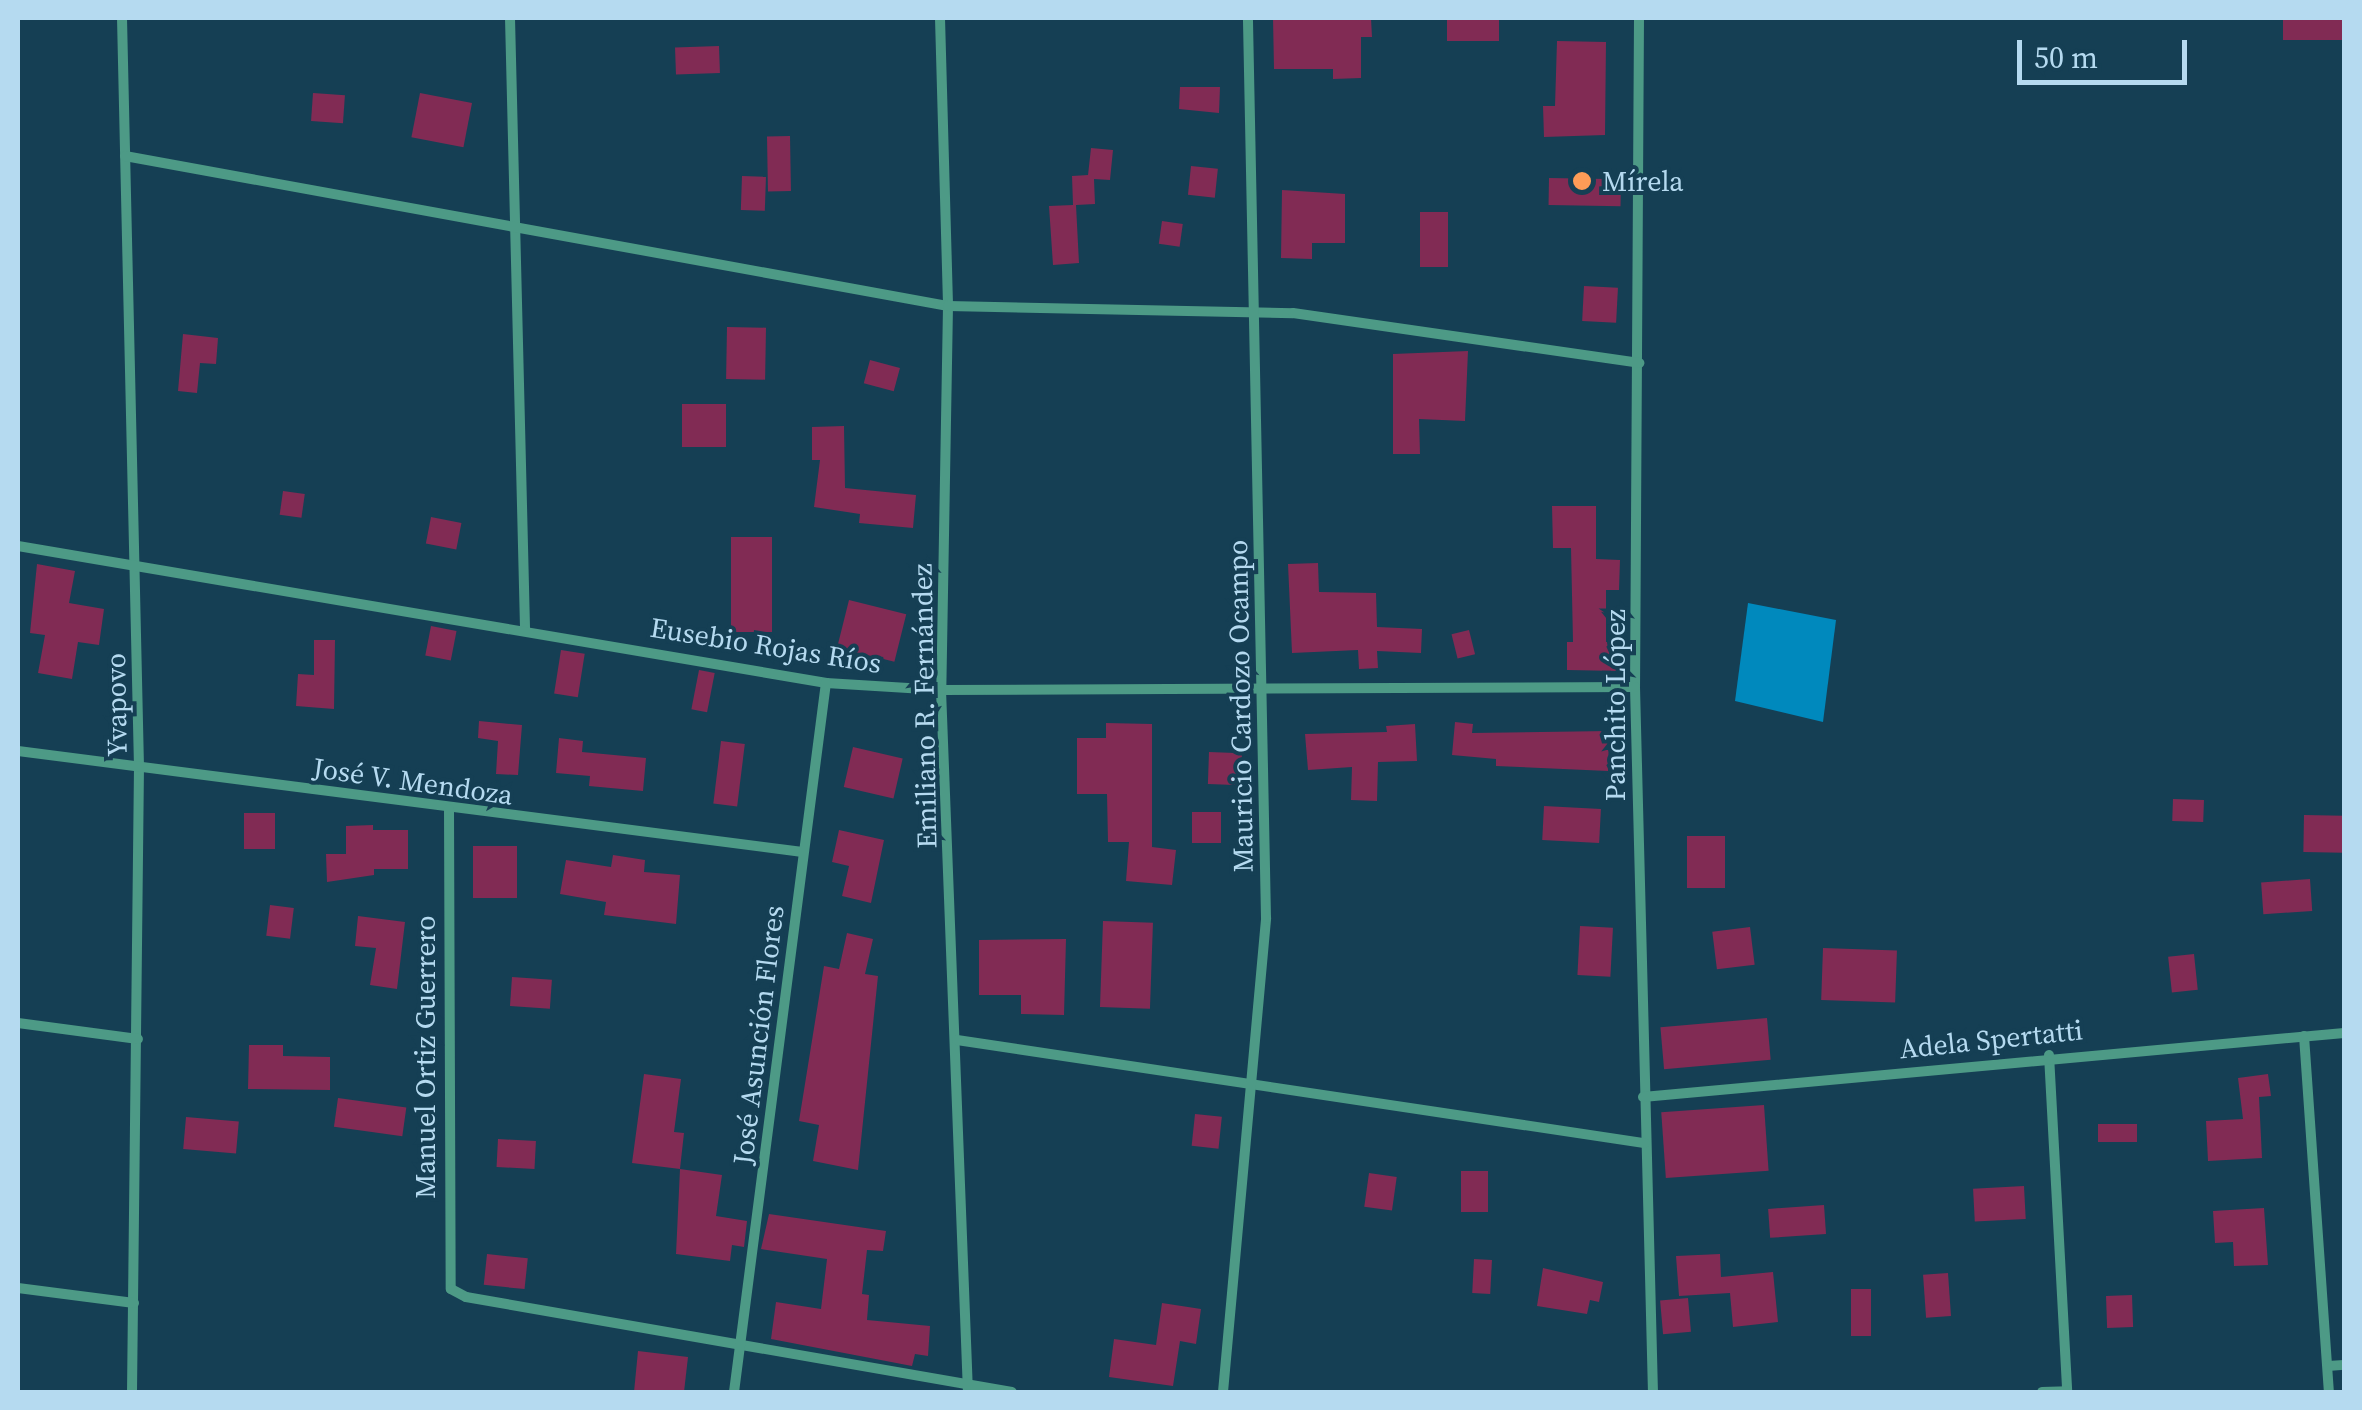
<!DOCTYPE html>
<meta charset="utf-8">
<style>
body{margin:0}
#map{position:relative;width:2362px;height:1410px;overflow:hidden;background:#153f54;font-family:"Source Serif 4",serif}
div>[style]{position:absolute}
.water>*{inset:0;background:#0089bd}
.building>*{inset:0;background:#812b54;transform-origin:0 0}
.minor>*{height:10px;margin:-5px;padding:0 5px;transform-origin:5px;border-radius:5px;background:#4d9a86}
.dots>*{width:28px;height:28px;translate:-50% -50%;box-sizing:border-box;border:5px solid #153f54;border-radius:50%}
span{translate:-50% -50%;white-space:nowrap;text-align:center;line-height:1.15;-webkit-text-stroke:8px #153f54;paint-order:stroke}
.poi-label{font-size:28px;color:#b5daf0}
.left{translate:0 -50%;text-align:left}
.street-label{font-size:28px;color:#b5daf0}
.frame{position:absolute;inset:0;border:20px solid #b5daf0;pointer-events:none}
.scale{position:absolute;left:2017px;top:40px;width:170px;height:45px;box-sizing:border-box;border:5px solid #b5daf0;border-top:0;padding-left:12px;font-size:30px;line-height:35px;white-space:nowrap;color:#b5daf0;-webkit-text-stroke:8px #153f54;paint-order:stroke}
</style>
<div id="map">
<div class="water">
<i style="clip-path:polygon(1748px 603px,1836px 620px,1823px 722px,1735px 701px)"></i>
</div>
<div class="building">
<i style="clip-path:polygon(1273px 18px,1371px 18px,1372px 37px,1361px 37px,1361px 78px,1333px 79px,1333px 69px,1274px 69px)"></i>
<i style="left:1447px;top:18px;width:52px;height:23px"></i>
<i style="left:2283px;top:18px;width:61px;height:22px"></i>
<i style="clip-path:polygon(1557px 41px,1606px 42px,1605px 135px,1544px 137px,1543px 106px,1555px 106px)"></i>
<i style="left:719px;top:46px;width:27px;height:44px;rotate:88deg"></i>
<i style="clip-path:polygon(1180px 87px,1220px 87px,1219px 113px,1179px 109px)"></i>
<i style="left:313px;top:93px;width:32px;height:28px;rotate:4deg"></i>
<i style="left:420px;top:93px;width:53px;height:45px;rotate:11deg"></i>
<i style="left:790px;top:136px;width:55px;height:23px;rotate:89deg"></i>
<i style="clip-path:polygon(1091px 148px,1113px 150px,1110px 180px,1094px 179px,1095px 204px,1076px 205px,1079px 263px,1053px 265px,1049px 206px,1073px 205px,1072px 176px,1088px 175px)"></i>
<i style="left:1191px;top:166px;width:27px;height:29px;rotate:6deg"></i>
<i style="left:742px;top:176px;width:24px;height:34px;rotate:2deg"></i>
<i style="left:1549px;top:178px;width:72px;height:27px;rotate:1deg"></i>
<i style="clip-path:polygon(1282px 190px,1345px 194px,1345px 243px,1312px 243px,1312px 259px,1281px 258px)"></i>
<i style="left:1420px;top:212px;width:28px;height:55px"></i>
<i style="left:1162px;top:221px;width:21px;height:23px;rotate:8deg"></i>
<i style="left:1584px;top:286px;width:34px;height:35px;rotate:3deg"></i>
<i style="left:727px;top:327px;width:39px;height:52px;rotate:1deg"></i>
<i style="clip-path:polygon(183px 334px,218px 338px,216px 364px,200px 363px,197px 393px,178px 391px)"></i>
<i style="clip-path:polygon(1468px 351px,1465px 421px,1419px 419px,1420px 454px,1393px 454px,1393px 354px)"></i>
<i style="left:870px;top:360px;width:31px;height:24px;rotate:15deg"></i>
<i style="left:682px;top:404px;width:44px;height:43px"></i>
<i style="clip-path:polygon(844px 426px,845px 488px,916px 495px,913px 528px,859px 523px,860px 514px,814px 507px,820px 460px,812px 460px,812px 427px)"></i>
<i style="left:283px;top:491px;width:22px;height:24px;rotate:8deg"></i>
<i style="clip-path:polygon(1552px 506px,1596px 506px,1596px 559px,1620px 560px,1619px 590px,1606px 590px,1606px 642px,1619px 642px,1619px 671px,1567px 670px,1567px 642px,1573px 642px,1571px 548px,1553px 548px)"></i>
<i style="left:431px;top:517px;width:31px;height:27px;rotate:11deg"></i>
<i style="left:731px;top:537px;width:41px;height:95px"></i>
<i style="clip-path:polygon(1318px 563px,1319px 592px,1376px 593px,1377px 627px,1422px 629px,1421px 653px,1377px 651px,1378px 668px,1359px 669px,1358px 650px,1292px 653px,1288px 564px)"></i>
<i style="clip-path:polygon(37px 564px,75px 571px,69px 603px,104px 609px,99px 645px,78px 642px,72px 679px,38px 673px,45px 635px,30px 633px)"></i>
<i style="left:849px;top:600px;width:59px;height:49px;rotate:14deg"></i>
<i style="left:431px;top:626px;width:26px;height:30px;rotate:11deg"></i>
<i style="left:1469px;top:630px;width:25px;height:18px;rotate:76deg"></i>
<i style="clip-path:polygon(314px 640px,335px 640px,334px 709px,296px 706px,298px 674px,314px 675px)"></i>
<i style="left:561px;top:650px;width:24px;height:44px;rotate:9deg"></i>
<i style="left:699px;top:670px;width:16px;height:40px;rotate:11deg"></i>
<i style="clip-path:polygon(479px 721px,522px 725px,518px 775px,496px 774px,498px 741px,478px 738px)"></i>
<i style="clip-path:polygon(1455px 722px,1473px 724px,1472px 733px,1609px 731px,1608px 771px,1496px 766px,1496px 759px,1452px 755px)"></i>
<i style="clip-path:polygon(1106px 723px,1152px 724px,1152px 847px,1176px 850px,1172px 885px,1126px 881px,1129px 842px,1108px 842px,1107px 794px,1077px 794px,1077px 738px,1106px 738px)"></i>
<i style="clip-path:polygon(1415px 724px,1417px 761px,1378px 762px,1377px 801px,1351px 800px,1352px 767px,1308px 770px,1305px 734px,1387px 732px,1386px 726px)"></i>
<i style="clip-path:polygon(559px 738px,583px 741px,582px 752px,646px 758px,643px 791px,589px 786px,590px 776px,556px 773px)"></i>
<i style="left:721px;top:741px;width:24px;height:63px;rotate:7deg"></i>
<i style="left:853px;top:747px;width:51px;height:41px;rotate:13deg"></i>
<i style="left:1209px;top:752px;width:33px;height:32px;rotate:2deg"></i>
<i style="left:2173px;top:799px;width:31px;height:22px;rotate:2deg"></i>
<i style="left:1544px;top:806px;width:57px;height:34px;rotate:3deg"></i>
<i style="left:1192px;top:812px;width:29px;height:31px"></i>
<i style="left:244px;top:813px;width:31px;height:36px"></i>
<i style="left:2304px;top:815px;width:40px;height:37px;rotate:1deg"></i>
<i style="clip-path:polygon(373px 825px,373px 830px,408px 830px,408px 869px,374px 869px,374px 875px,327px 882px,326px 854px,346px 854px,346px 826px)"></i>
<i style="clip-path:polygon(839px 830px,884px 840px,871px 903px,842px 896px,849px 866px,832px 862px)"></i>
<i style="left:1687px;top:836px;width:38px;height:52px"></i>
<i style="left:473px;top:846px;width:44px;height:52px"></i>
<i style="clip-path:polygon(613px 855px,645px 860px,644px 872px,680px 875px,676px 924px,604px 915px,606px 902px,560px 894px,566px 860px,611px 867px)"></i>
<i style="left:2310px;top:879px;width:32px;height:49px;rotate:86deg"></i>
<i style="left:270px;top:905px;width:24px;height:31px;rotate:7deg"></i>
<i style="clip-path:polygon(358px 916px,405px 922px,397px 989px,370px 985px,376px 948px,355px 946px)"></i>
<i style="left:1103px;top:921px;width:50px;height:86px;rotate:2deg"></i>
<i style="left:1580px;top:926px;width:33px;height:49px;rotate:3deg"></i>
<i style="left:1750px;top:927px;width:38px;height:38px;rotate:83deg"></i>
<i style="clip-path:polygon(847px 933px,873px 939px,865px 974px,878px 976px,858px 1170px,813px 1161px,819px 1125px,799px 1121px,824px 966px,839px 969px)"></i>
<i style="clip-path:polygon(1066px 939px,1064px 1015px,1021px 1014px,1021px 995px,979px 995px,979px 940px)"></i>
<i style="left:1823px;top:948px;width:74px;height:52px;rotate:2deg"></i>
<i style="left:2194px;top:954px;width:36px;height:26px;rotate:84deg"></i>
<i style="left:512px;top:977px;width:40px;height:29px;rotate:4deg"></i>
<i style="left:1767px;top:1018px;width:42px;height:107px;rotate:85deg"></i>
<i style="clip-path:polygon(249px 1045px,283px 1045px,283px 1056px,330px 1057px,330px 1090px,248px 1089px)"></i>
<i style="clip-path:polygon(644px 1074px,681px 1079px,674px 1132px,684px 1133px,680px 1169px,632px 1163px)"></i>
<i style="clip-path:polygon(2268px 1074px,2271px 1096px,2259px 1097px,2262px 1158px,2208px 1161px,2206px 1121px,2243px 1119px,2238px 1078px)"></i>
<i style="left:338px;top:1098px;width:69px;height:29px;rotate:8deg"></i>
<i style="left:1764px;top:1105px;width:66px;height:103px;rotate:86deg"></i>
<i style="left:1195px;top:1114px;width:27px;height:32px;rotate:6deg"></i>
<i style="left:186px;top:1117px;width:53px;height:32px;rotate:5deg"></i>
<i style="left:2137px;top:1124px;width:18px;height:39px;rotate:90deg"></i>
<i style="left:498px;top:1139px;width:38px;height:28px;rotate:3deg"></i>
<i style="clip-path:polygon(680px 1169px,722px 1175px,716px 1216px,747px 1221px,744px 1247px,732px 1245px,730px 1261px,676px 1254px)"></i>
<i style="left:1461px;top:1171px;width:27px;height:41px"></i>
<i style="left:1369px;top:1173px;width:28px;height:34px;rotate:8deg"></i>
<i style="left:2024px;top:1186px;width:33px;height:51px;rotate:87deg"></i>
<i style="left:1824px;top:1205px;width:29px;height:56px;rotate:86deg"></i>
<i style="clip-path:polygon(2264px 1208px,2268px 1265px,2234px 1266px,2233px 1242px,2215px 1243px,2213px 1211px)"></i>
<i style="clip-path:polygon(769px 1214px,886px 1231px,883px 1251px,867px 1250px,862px 1294px,869px 1295px,867px 1320px,930px 1326px,928px 1356px,915px 1354px,912px 1366px,771px 1339px,776px 1302px,821px 1309px,827px 1259px,761px 1249px)"></i>
<i style="left:487px;top:1254px;width:41px;height:31px;rotate:6deg"></i>
<i style="clip-path:polygon(1720px 1254px,1721px 1277px,1773px 1272px,1778px 1322px,1733px 1327px,1730px 1293px,1679px 1296px,1676px 1256px)"></i>
<i style="left:1474px;top:1259px;width:18px;height:34px;rotate:3deg"></i>
<i style="clip-path:polygon(1543px 1268px,1603px 1282px,1599px 1302px,1590px 1300px,1587px 1314px,1537px 1306px)"></i>
<i style="left:1948px;top:1273px;width:43px;height:25px;rotate:86deg"></i>
<i style="left:1851px;top:1289px;width:20px;height:47px"></i>
<i style="left:2132px;top:1295px;width:32px;height:26px;rotate:88deg"></i>
<i style="left:1688px;top:1298px;width:34px;height:28px;rotate:85deg"></i>
<i style="clip-path:polygon(1162px 1303px,1201px 1309px,1196px 1344px,1180px 1341px,1173px 1386px,1109px 1377px,1114px 1339px,1156px 1345px)"></i>
<i style="clip-path:polygon(638px 1351px,688px 1357px,684px 1392px,634px 1392px)"></i>
</div>
<div class="minor">
<i style="left:122px;top:18px;width:748px;rotate:88.7deg"></i>
<i style="left:139px;top:766px;width:626px;rotate:90.64deg"></i>
<i style="left:510px;top:18px;width:611px;rotate:88.59deg"></i>
<i style="left:940px;top:18px;width:288px;rotate:88.4deg"></i>
<i style="left:948px;top:306px;width:384px;rotate:91deg"></i>
<i style="left:941px;top:690px;width:703px;rotate:87.8deg"></i>
<i style="left:1639px;top:18px;width:669px;rotate:90.34deg"></i>
<i style="left:1635px;top:687px;width:705px;rotate:88.54deg"></i>
<i style="left:125px;top:156px;width:837px;rotate:10.33deg"></i>
<i style="left:948px;top:306px;width:345px;rotate:1.2deg"></i>
<i style="left:1293px;top:313px;width:350px;rotate:8.2deg"></i>
<i style="left:18px;top:546px;width:820px;rotate:9.62deg"></i>
<i style="left:826px;top:683px;width:115px;rotate:3.5deg"></i>
<i style="left:941px;top:690px;width:694px;rotate:-0.25deg"></i>
<i style="left:18px;top:751px;width:791px;rotate:7.33deg"></i>
<i style="left:449px;top:809px;width:480px;rotate:89.8deg"></i>
<i style="left:451px;top:1289px;width:17px;rotate:28deg"></i>
<i style="left:466px;top:1297px;width:554px;rotate:9.87deg"></i>
<i style="left:18px;top:1023px;width:121px;rotate:7.6deg"></i>
<i style="left:2304px;top:1036px;width:357px;rotate:86deg"></i>
<i style="left:957px;top:1040px;width:695px;rotate:8.53deg"></i>
<i style="left:2049px;top:1055px;width:337px;rotate:86.9deg"></i>
<i style="left:1643px;top:1097px;width:704px;rotate:-5.22deg"></i>
<i style="left:18px;top:1288px;width:117px;rotate:7.4deg"></i>
<i style="left:2328px;top:1366px;width:16px;rotate:-4deg"></i>
<i style="left:734px;top:1392px;width:715px;rotate:-82.61deg"></i>
<i style="left:1223px;top:1392px;width:476px;rotate:-84.8deg"></i>
<i style="left:1266px;top:918px;width:900px;rotate:-91.15deg"></i>
<i style="left:2042px;top:1392px;width:25px;rotate:-2deg"></i>
</div>
<div class="dots">
<i style="left:1582px;top:181px;background:#fe9c57"></i>
</div>
<div class="poi-label">
<span class="left" style="left:1602px;top:181px">Mírela</span>
</div>
<div class="street-label">
<span style="left:766px;top:645px;rotate:9deg">Eusebio Rojas Ríos</span>
<span style="left:116px;top:705px;rotate:-91deg">Yvapovo</span>
<span style="left:1615px;top:705px;rotate:-90deg">Panchito López</span>
<span style="left:924px;top:706px;rotate:-91deg">Emiliano R. Fernández</span>
<span style="left:1240px;top:706px;rotate:-91deg">Mauricio Cardozo Ocampo</span>
<span style="left:413px;top:781px;rotate:8deg">José V. Mendoza</span>
<span style="left:758px;top:1035px;rotate:-83deg">José Asunción Flores</span>
<span style="left:1991px;top:1039px;rotate:-6deg">Adela Spertatti</span>
<span style="left:425px;top:1057px;rotate:-90deg">Manuel Ortiz Guerrero</span>
</div>
<div class="frame"></div>
<div class="scale">50 m</div>
</div>
